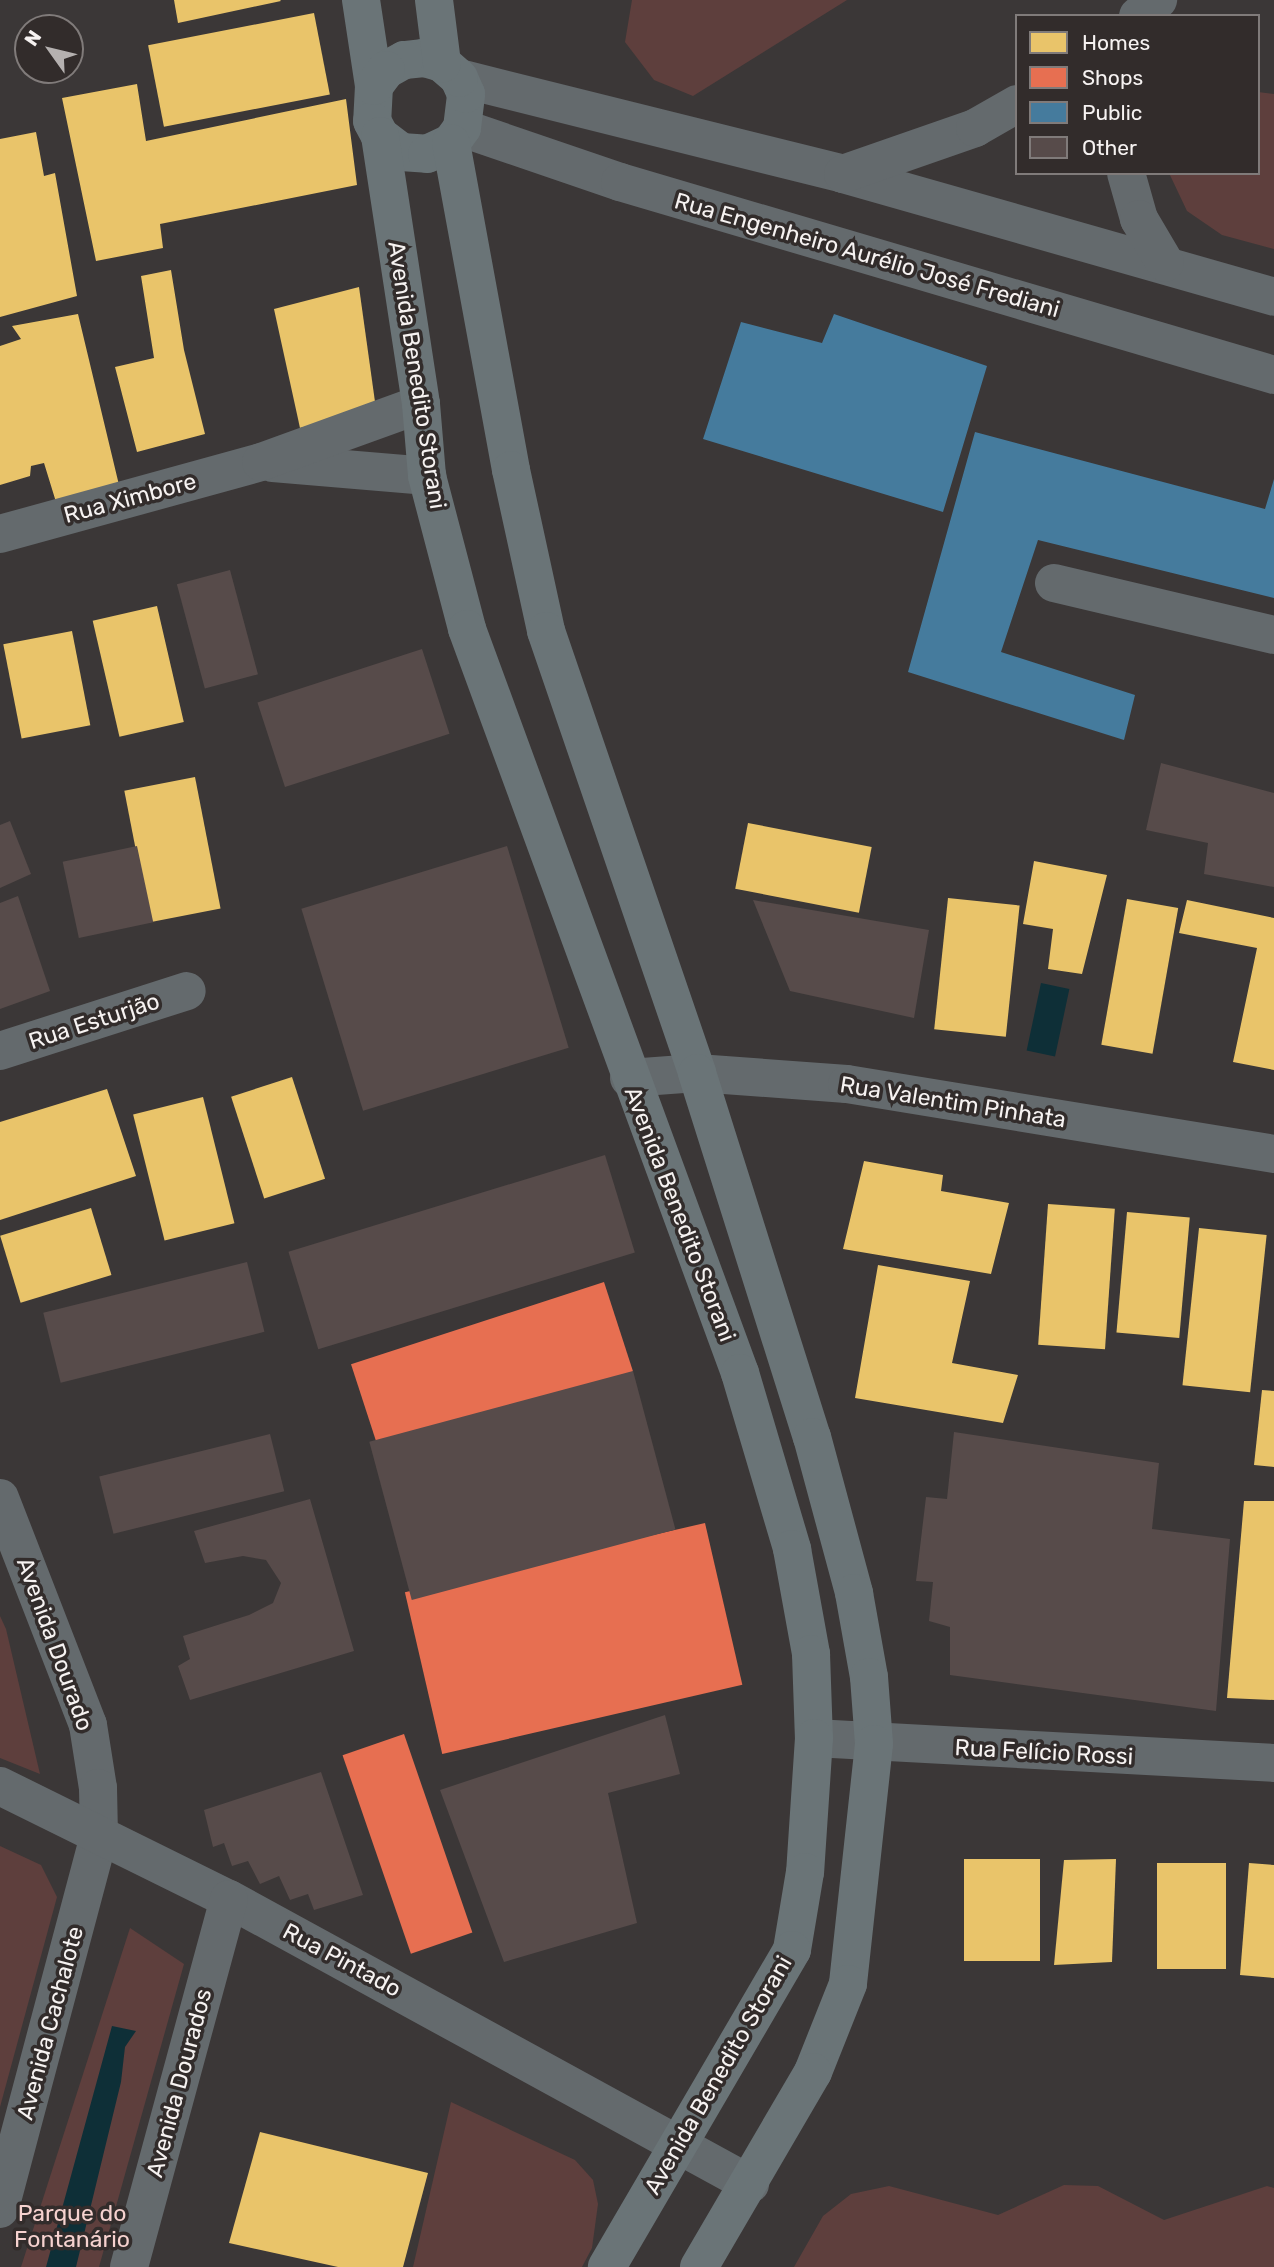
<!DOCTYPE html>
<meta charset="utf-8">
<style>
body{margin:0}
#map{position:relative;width:1274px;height:2267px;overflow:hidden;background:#3b3737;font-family:Rubik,sans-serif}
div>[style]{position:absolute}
.green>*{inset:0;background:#5e3f3d}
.water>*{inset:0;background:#0e2f37;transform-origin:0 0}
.homes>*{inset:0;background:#e9c46a;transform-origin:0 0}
.shops>*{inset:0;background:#e76f51;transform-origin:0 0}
.public>*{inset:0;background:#457b9d}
.building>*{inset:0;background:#574b4a;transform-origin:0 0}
.minor>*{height:38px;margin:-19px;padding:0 19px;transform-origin:19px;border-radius:19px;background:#646a6d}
.major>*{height:38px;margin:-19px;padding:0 19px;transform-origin:19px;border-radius:19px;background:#6a7477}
span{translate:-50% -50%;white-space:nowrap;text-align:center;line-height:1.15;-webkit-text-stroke:7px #322c2b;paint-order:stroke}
.street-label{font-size:23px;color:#f6f2f1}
.park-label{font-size:23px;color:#f6d2cf}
.legend{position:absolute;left:1015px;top:14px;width:245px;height:161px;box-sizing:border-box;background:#322c2b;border:2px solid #807b7a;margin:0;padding:9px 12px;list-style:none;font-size:21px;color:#f6f2f1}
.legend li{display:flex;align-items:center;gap:14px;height:35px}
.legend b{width:35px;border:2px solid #807b7a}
.north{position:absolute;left:14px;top:14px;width:70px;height:70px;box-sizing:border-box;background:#322c2b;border:2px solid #807b7a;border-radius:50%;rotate:304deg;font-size:19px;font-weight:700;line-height:28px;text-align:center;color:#f6f2f1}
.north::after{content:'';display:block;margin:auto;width:24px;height:32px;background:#b5b1b0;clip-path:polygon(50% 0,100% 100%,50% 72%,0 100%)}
</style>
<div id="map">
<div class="green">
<i style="clip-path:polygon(632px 0,847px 0,693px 96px,654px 80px,625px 42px)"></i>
<i style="clip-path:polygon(1258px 92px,1274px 94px,1274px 249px,1222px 235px,1187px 211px,1169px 173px,1258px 173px)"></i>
<i style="clip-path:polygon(0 1616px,6px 1629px,40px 1774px,0 1758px)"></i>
<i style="clip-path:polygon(0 1846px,41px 1865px,57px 1897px,0 2107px)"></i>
<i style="clip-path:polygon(130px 1928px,184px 1964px,99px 2267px,21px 2267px)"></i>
<i style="clip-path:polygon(451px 2102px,575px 2160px,593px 2180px,598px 2204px,592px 2248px,582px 2267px,413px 2267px)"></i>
<i style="clip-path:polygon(1064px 2185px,1098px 2186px,1164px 2220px,1267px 2186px,1274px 2188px,1274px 2267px,794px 2267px,823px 2216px,851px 2194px,889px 2186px,998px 2215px)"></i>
</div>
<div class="water">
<i style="left:1041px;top:983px;width:29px;height:69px;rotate:12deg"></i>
<i style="clip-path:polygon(112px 2026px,136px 2031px,125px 2047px,121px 2082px,76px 2267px,46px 2267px)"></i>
</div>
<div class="homes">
<i style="clip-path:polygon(174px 0,280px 0,281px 1px,178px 23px)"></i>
<i style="left:314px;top:13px;width:83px;height:169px;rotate:79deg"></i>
<i style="clip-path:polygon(137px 84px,146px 141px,346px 99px,357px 185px,160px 224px,163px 248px,96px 261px,62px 98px)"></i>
<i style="clip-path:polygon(36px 132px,44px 176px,55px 173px,77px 296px,0 317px,0 139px)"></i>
<i style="clip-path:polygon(171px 270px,184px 350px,205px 434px,137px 452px,115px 367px,154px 358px,141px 276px)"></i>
<i style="clip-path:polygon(359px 287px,376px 409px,300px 428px,274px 309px)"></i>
<i style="clip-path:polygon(78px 314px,119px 485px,56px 502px,44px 463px,31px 466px,30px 476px,0 485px,0 346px,21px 339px,12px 326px)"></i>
<i style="left:157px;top:606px;width:119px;height:66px;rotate:77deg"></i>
<i style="left:72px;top:631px;width:96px;height:70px;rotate:79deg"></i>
<i style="left:195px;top:777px;width:134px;height:72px;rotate:79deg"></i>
<i style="left:748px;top:823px;width:126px;height:67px;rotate:11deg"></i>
<i style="clip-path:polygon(1034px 861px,1107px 875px,1082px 974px,1048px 969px,1053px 929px,1023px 924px)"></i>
<i style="left:948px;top:898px;width:72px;height:132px;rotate:6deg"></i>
<i style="left:1127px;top:899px;width:52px;height:148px;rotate:10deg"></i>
<i style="clip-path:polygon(1187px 900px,1274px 918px,1274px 1070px,1233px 1062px,1257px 948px,1179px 933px)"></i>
<i style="left:292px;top:1077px;width:107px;height:64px;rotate:72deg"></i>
<i style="clip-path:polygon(107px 1089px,136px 1176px,0 1220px,0 1122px)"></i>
<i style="left:203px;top:1097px;width:130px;height:72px;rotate:76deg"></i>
<i style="clip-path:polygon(864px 1161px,943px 1175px,941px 1191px,1009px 1203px,991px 1274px,843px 1249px)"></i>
<i style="left:1048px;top:1204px;width:67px;height:141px;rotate:4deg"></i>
<i style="left:91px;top:1208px;width:70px;height:95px;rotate:73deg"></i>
<i style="left:1127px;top:1212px;width:63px;height:121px;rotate:5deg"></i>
<i style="left:1199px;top:1228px;width:68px;height:158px;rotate:6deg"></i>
<i style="clip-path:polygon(878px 1265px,970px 1281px,952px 1363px,1018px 1375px,1003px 1423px,855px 1398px)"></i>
<i style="clip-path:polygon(1262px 1390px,1274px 1391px,1274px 1467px,1254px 1465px)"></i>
<i style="clip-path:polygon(1244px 1501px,1274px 1501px,1274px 1700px,1227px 1698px)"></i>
<i style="left:964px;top:1859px;width:76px;height:102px"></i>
<i style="clip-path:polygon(1116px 1859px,1112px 1962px,1054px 1965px,1064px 1860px)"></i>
<i style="left:1157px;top:1863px;width:69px;height:106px"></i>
<i style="clip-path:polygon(1249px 1863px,1274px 1865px,1274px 1978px,1240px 1975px)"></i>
<i style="clip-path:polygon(260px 2132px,428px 2173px,403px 2267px,338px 2267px,229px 2243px)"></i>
</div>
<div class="shops">
<i style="left:604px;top:1282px;width:94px;height:266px;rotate:72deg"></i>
<i style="left:705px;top:1523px;width:166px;height:308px;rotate:77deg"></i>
<i style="left:404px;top:1734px;width:210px;height:65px;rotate:71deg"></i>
</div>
<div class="public">
<i style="clip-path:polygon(834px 314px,987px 366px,943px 512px,703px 439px,741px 322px,822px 343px)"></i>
<i style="clip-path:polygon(975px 432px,1265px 509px,1274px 479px,1274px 598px,1038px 540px,1001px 652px,1135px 695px,1124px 740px,908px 672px)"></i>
</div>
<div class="building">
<i style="left:230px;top:570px;width:108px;height:55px;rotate:75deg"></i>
<i style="left:422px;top:649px;width:89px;height:173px;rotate:72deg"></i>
<i style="clip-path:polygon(1161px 763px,1274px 793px,1274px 887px,1204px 874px,1208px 843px,1146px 830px)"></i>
<i style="clip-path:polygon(10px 821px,31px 874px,0 888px,0 825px)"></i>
<i style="left:137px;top:846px;width:78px;height:76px;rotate:78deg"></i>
<i style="left:507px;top:846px;width:211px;height:215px;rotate:73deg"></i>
<i style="clip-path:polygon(18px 896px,50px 991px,0 1009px,0 903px)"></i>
<i style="clip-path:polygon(753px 900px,929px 930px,914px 1018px,790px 991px)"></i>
<i style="left:605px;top:1155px;width:102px;height:331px;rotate:73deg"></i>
<i style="left:247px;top:1262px;width:72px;height:210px;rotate:76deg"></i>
<i style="left:633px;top:1371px;width:164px;height:273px;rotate:75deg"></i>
<i style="clip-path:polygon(954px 1432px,1159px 1463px,1152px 1529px,1230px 1539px,1216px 1711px,950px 1675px,950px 1627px,929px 1621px,933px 1582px,916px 1581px,926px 1497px,947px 1499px)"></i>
<i style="left:270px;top:1434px;width:59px;height:176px;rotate:76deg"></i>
<i style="clip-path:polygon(310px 1499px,354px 1651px,190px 1700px,178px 1666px,190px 1659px,183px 1636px,249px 1615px,273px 1603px,281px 1583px,266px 1560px,243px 1556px,205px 1563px,194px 1531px)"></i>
<i style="clip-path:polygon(665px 1715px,680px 1774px,608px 1793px,637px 1923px,504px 1962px,440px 1790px)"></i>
<i style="clip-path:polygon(321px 1772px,363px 1895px,314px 1910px,308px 1894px,290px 1900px,279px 1876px,260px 1884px,248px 1861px,232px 1866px,224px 1843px,213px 1847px,204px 1810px)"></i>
</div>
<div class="minor">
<i style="left:1138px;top:16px;width:26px;rotate:-39deg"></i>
<i style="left:459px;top:78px;width:396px;rotate:14deg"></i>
<i style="left:843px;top:174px;width:448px;rotate:15.9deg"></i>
<i style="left:462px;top:128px;width:167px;rotate:18.9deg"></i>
<i style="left:620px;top:182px;width:682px;rotate:16.44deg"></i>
<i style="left:1126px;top:173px;width:48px;rotate:74.2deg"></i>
<i style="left:1139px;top:219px;width:51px;rotate:59.4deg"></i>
<i style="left:843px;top:174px;width:140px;rotate:-19.2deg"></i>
<i style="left:975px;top:128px;width:48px;rotate:-29.7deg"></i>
<i style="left:273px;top:463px;width:155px;rotate:4.8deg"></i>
<i style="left:0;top:534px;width:271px;rotate:-15.4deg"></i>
<i style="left:261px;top:462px;width:170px;rotate:-19.9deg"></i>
<i style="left:1054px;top:583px;width:226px;rotate:13.3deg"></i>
<i style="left:0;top:1051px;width:196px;rotate:-17.8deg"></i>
<i style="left:629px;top:1078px;width:68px;rotate:-4.2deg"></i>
<i style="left:697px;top:1073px;width:150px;rotate:4.2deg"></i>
<i style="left:847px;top:1084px;width:433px;rotate:9.3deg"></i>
<i style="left:0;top:1498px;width:243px;rotate:68.8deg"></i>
<i style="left:88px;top:1725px;width:64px;rotate:81deg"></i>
<i style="left:98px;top:1788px;width:48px;rotate:88.8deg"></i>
<i style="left:99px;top:1836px;width:386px;rotate:104.9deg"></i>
<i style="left:814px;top:1738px;width:461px;rotate:3.1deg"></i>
<i style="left:0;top:1786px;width:255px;rotate:26.3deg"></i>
<i style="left:229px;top:1899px;width:594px;rotate:28.68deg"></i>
<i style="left:129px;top:2267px;width:381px;rotate:-74.8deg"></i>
</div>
<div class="major">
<i style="left:361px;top:0;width:87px;rotate:81.4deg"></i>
<i style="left:374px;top:86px;width:35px;rotate:93deg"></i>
<i style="left:372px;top:121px;width:17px;rotate:62deg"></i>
<i style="left:380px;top:136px;width:26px;rotate:37deg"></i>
<i style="left:401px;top:152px;width:26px;rotate:4deg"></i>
<i style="left:427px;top:154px;width:26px;rotate:-25deg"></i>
<i style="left:451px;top:143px;width:19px;rotate:-54deg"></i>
<i style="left:462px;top:128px;width:34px;rotate:-83deg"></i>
<i style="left:466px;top:94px;width:17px;rotate:-114deg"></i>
<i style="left:459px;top:78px;width:23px;rotate:-139deg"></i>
<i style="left:442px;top:63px;width:19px;rotate:-164deg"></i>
<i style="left:424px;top:58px;width:20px;rotate:174deg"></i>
<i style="left:404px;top:60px;width:21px;rotate:151deg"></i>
<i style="left:386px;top:70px;width:20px;rotate:127deg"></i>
<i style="left:434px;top:0;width:64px;rotate:82.8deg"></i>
<i style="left:380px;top:136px;width:271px;rotate:81.3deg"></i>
<i style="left:421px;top:404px;width:72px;rotate:85.2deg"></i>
<i style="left:427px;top:476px;width:158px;rotate:75.3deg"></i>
<i style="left:467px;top:629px;width:793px;rotate:69.85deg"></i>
<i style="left:740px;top:1373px;width:184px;rotate:73.5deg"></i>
<i style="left:792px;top:1549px;width:107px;rotate:79.7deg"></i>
<i style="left:811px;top:1654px;width:84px;rotate:88deg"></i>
<i style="left:814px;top:1738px;width:134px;rotate:93.8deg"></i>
<i style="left:805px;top:1872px;width:79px;rotate:99.5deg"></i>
<i style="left:792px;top:1950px;width:367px;rotate:120.3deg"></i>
<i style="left:451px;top:143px;width:332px;rotate:79.6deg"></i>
<i style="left:511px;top:470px;width:165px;rotate:77.7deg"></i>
<i style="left:546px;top:631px;width:467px;rotate:71.1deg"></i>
<i style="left:697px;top:1073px;width:382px;rotate:72.5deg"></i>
<i style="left:812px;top:1437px;width:162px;rotate:74.9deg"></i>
<i style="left:854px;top:1593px;width:85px;rotate:79.9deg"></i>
<i style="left:869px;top:1677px;width:67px;rotate:85.7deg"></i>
<i style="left:874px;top:1744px;width:241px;rotate:96.2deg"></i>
<i style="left:848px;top:1984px;width:95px;rotate:111.7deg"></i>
<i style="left:813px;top:2072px;width:226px;rotate:120.3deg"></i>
</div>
<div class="street-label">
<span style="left:867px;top:255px;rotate:16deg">Rua Engenheiro Aurélio José Frediani</span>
<span style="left:417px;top:375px;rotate:81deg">Avenida Benedito Storani</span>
<span style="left:130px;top:498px;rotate:-15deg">Rua Ximbore</span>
<span style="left:94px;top:1021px;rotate:-18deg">Rua Esturjão</span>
<span style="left:953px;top:1102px;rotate:9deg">Rua Valentim Pinhata</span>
<span style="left:680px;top:1214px;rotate:69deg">Avenida Benedito Storani</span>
<span style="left:55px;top:1644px;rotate:70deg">Avenida Dourado</span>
<span style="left:1044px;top:1752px;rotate:3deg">Rua Felício Rossi</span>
<span style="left:342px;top:1960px;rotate:28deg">Rua Pintado</span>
<span style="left:50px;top:2023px;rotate:-75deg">Avenida Cachalote</span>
<span style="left:718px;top:2075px;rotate:-60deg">Avenida Benedito Storani</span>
<span style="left:179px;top:2083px;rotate:-75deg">Avenida Dourados</span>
</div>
<div class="park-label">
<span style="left:72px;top:2226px">Parque do<br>Fontanário</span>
</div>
<ul class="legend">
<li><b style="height:19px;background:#e9c46a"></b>Homes</li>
<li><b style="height:19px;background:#e76f51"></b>Shops</li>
<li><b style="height:19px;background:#457b9d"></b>Public</li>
<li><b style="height:19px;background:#574b4a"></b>Other</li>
</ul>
<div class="north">N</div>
</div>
